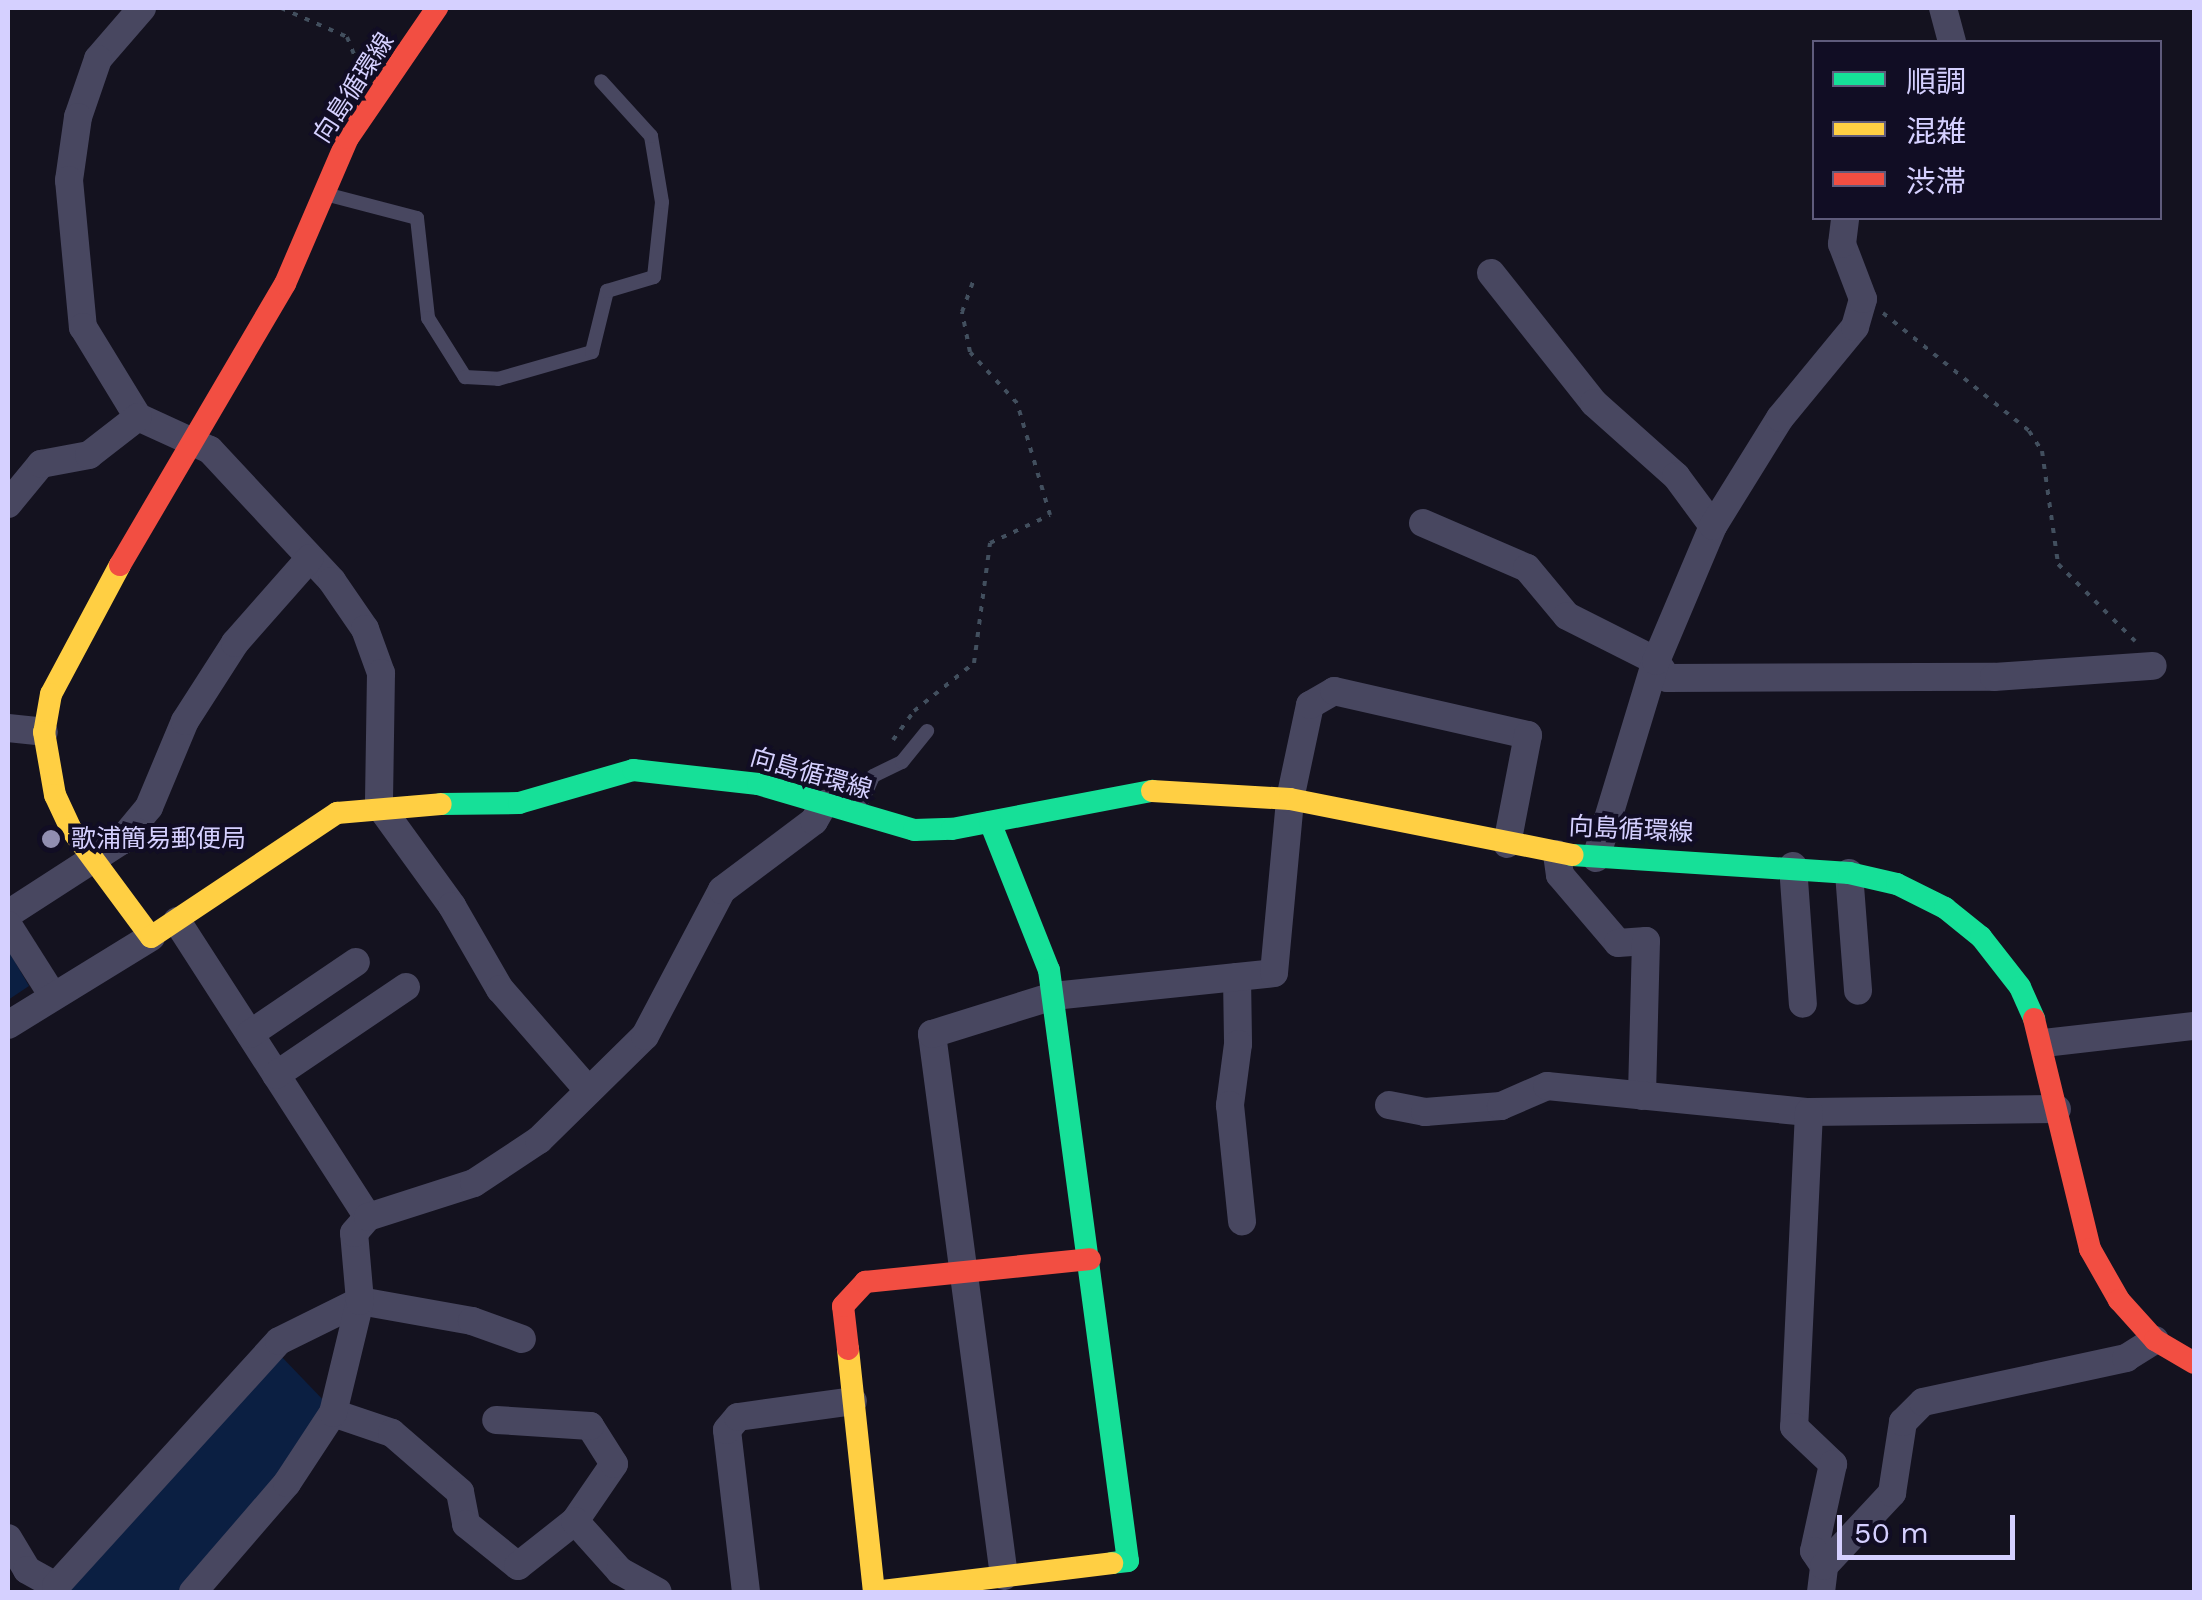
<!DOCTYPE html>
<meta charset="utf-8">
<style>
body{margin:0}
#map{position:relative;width:2202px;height:1600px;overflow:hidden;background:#14121f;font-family:"Work Sans","Noto Sans JP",sans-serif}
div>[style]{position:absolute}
.water>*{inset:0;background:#0b1f42}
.path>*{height:4px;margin-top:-2px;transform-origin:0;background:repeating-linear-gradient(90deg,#424f5e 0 5px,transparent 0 13px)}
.lane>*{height:14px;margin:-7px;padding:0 7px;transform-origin:7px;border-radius:7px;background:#484760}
.street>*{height:28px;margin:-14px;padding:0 14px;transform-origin:14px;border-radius:14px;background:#484760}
.fast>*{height:22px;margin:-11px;padding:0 11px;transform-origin:11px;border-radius:11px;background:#16e098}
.slow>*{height:22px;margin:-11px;padding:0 11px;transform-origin:11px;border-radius:11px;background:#ffcf43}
.jam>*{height:22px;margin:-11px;padding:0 11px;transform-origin:11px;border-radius:11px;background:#f24e42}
.dots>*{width:28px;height:28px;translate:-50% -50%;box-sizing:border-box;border:5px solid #110d24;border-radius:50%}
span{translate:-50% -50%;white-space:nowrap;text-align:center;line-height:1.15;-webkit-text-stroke:8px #110d24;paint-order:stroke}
.street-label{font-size:25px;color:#d5d0ff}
.poi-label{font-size:25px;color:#d5d0ff}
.left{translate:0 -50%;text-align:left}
.frame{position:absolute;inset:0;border:10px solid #d5d0ff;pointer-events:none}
.legend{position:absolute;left:1812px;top:40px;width:350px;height:180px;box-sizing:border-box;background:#110d24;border:2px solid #5f5b7c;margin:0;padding:12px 18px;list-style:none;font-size:30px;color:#d5d0ff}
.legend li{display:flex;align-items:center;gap:20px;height:50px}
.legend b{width:50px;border:2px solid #5f5b7c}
.scale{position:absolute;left:1837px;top:1515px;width:178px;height:45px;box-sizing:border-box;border:5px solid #d5d0ff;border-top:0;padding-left:12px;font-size:30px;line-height:35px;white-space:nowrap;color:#d5d0ff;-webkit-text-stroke:8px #110d24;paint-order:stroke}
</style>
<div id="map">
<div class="water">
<i style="clip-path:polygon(8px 950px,29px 986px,8px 1000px)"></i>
<i style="clip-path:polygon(279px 1354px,328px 1405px,278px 1480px,177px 1592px,68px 1592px)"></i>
</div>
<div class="path">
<i style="left:281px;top:8px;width:72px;rotate:23.7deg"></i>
<i style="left:347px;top:37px;width:32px;rotate:68deg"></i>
<i style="left:1883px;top:313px;width:188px;rotate:38.9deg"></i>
<i style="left:2029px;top:431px;width:24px;rotate:57deg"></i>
<i style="left:2042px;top:451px;width:114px;rotate:81.9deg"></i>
<i style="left:2058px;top:564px;width:109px;rotate:45deg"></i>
<i style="left:893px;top:740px;width:36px;rotate:-54deg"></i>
<i style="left:914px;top:711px;width:77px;rotate:-38.7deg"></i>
<i style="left:974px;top:663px;width:121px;rotate:-82.4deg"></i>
<i style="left:990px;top:543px;width:66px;rotate:-25deg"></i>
<i style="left:1050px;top:515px;width:117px;rotate:-106.4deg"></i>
<i style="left:1017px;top:403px;width:69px;rotate:-132.7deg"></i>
<i style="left:970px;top:352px;width:41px;rotate:-101.3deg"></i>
<i style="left:962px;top:312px;width:33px;rotate:-70deg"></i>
</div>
<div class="lane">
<i style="left:329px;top:195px;width:91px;rotate:14.6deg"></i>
<i style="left:417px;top:218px;width:101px;rotate:83.7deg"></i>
<i style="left:428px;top:318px;width:70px;rotate:57.9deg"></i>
<i style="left:465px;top:377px;width:33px;rotate:3deg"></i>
<i style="left:498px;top:379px;width:98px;rotate:-16deg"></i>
<i style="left:592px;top:352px;width:63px;rotate:-76.2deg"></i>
<i style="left:607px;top:291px;width:49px;rotate:-16.6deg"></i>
<i style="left:654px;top:277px;width:75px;rotate:-83.9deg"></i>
<i style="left:662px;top:202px;width:67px;rotate:-99.5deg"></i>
<i style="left:651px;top:136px;width:74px;rotate:-132.3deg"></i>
<i style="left:858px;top:810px;width:37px;rotate:-66deg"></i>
<i style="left:873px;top:776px;width:32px;rotate:-26deg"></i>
<i style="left:902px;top:762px;width:40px;rotate:-51deg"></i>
</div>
<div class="street">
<i style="left:142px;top:8px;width:67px;rotate:130.8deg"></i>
<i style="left:98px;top:59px;width:61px;rotate:109deg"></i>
<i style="left:78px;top:117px;width:64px;rotate:98.1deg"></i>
<i style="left:69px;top:180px;width:148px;rotate:84.6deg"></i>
<i style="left:83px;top:327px;width:105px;rotate:58.6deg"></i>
<i style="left:138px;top:417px;width:79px;rotate:24.6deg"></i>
<i style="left:210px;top:450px;width:179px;rotate:47deg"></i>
<i style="left:332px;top:581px;width:58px;rotate:55.5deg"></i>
<i style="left:365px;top:629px;width:47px;rotate:70deg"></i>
<i style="left:381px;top:673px;width:132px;rotate:90.9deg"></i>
<i style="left:379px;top:805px;width:125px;rotate:54.1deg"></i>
<i style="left:452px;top:906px;width:96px;rotate:60deg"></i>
<i style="left:500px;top:989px;width:135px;rotate:48.9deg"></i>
<i style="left:1943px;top:8px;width:35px;rotate:75deg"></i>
<i style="left:1491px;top:273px;width:166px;rotate:51.6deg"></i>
<i style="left:1594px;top:403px;width:110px;rotate:41.7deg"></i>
<i style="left:1676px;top:476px;width:62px;rotate:53.5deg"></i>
<i style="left:8px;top:504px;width:52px;rotate:-50.5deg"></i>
<i style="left:41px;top:464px;width:49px;rotate:-10.6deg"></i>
<i style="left:89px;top:455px;width:62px;rotate:-37.8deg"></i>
<i style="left:1423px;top:523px;width:113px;rotate:23.4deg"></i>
<i style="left:1527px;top:568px;width:62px;rotate:50.2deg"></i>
<i style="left:1567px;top:616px;width:100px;rotate:26.8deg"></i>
<i style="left:1656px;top:661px;width:20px;rotate:57deg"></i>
<i style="left:1667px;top:678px;width:327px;rotate:-0.2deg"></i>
<i style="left:1994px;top:677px;width:159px;rotate:-4deg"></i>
<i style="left:8px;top:728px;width:36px;rotate:6deg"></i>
<i style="left:1557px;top:854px;width:21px;rotate:82deg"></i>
<i style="left:1560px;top:875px;width:89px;rotate:49.5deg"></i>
<i style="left:1618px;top:943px;width:28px;rotate:-4deg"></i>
<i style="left:1646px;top:941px;width:155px;rotate:91.5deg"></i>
<i style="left:1596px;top:858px;width:206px;rotate:-73.1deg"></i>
<i style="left:1656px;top:661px;width:147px;rotate:-67.1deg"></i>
<i style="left:1713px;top:526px;width:127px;rotate:-58.2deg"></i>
<i style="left:1780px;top:418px;width:118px;rotate:-50.5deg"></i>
<i style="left:1855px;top:327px;width:29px;rotate:-74deg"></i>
<i style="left:1863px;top:299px;width:59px;rotate:-110.9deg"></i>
<i style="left:1842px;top:244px;width:26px;rotate:-83deg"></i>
<i style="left:1793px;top:866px;width:138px;rotate:85.9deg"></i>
<i style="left:1849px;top:873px;width:118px;rotate:85.6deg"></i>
<i style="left:8px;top:914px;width:135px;rotate:-32.9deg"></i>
<i style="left:121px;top:841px;width:44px;rotate:-50.5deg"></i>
<i style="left:149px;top:807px;width:93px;rotate:-67.3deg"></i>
<i style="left:185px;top:721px;width:93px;rotate:-57.3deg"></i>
<i style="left:235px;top:643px;width:113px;rotate:-48.6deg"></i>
<i style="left:177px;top:921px;width:352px;rotate:57.2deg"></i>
<i style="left:8px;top:925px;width:84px;rotate:57.6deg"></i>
<i style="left:1237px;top:977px;width:67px;rotate:89.1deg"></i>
<i style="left:1238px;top:1044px;width:62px;rotate:97.5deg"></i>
<i style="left:1230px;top:1105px;width:117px;rotate:84.1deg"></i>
<i style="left:8px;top:1025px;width:168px;rotate:-31.6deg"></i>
<i style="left:250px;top:1034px;width:128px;rotate:-34.2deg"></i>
<i style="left:2044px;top:1043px;width:151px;rotate:-6.5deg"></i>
<i style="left:276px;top:1075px;width:157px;rotate:-34.1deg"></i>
<i style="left:1389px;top:1105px;width:37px;rotate:11deg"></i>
<i style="left:1425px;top:1112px;width:76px;rotate:-4.5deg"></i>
<i style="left:1501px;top:1106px;width:50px;rotate:-23.5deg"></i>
<i style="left:1547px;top:1086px;width:263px;rotate:5.7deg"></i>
<i style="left:1809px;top:1112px;width:248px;rotate:-0.7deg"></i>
<i style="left:1809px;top:1112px;width:315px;rotate:92.7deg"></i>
<i style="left:1794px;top:1427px;width:54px;rotate:43.5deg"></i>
<i style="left:1833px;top:1464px;width:89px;rotate:102.3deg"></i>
<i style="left:1814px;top:1551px;width:18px;rotate:56deg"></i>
<i style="left:333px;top:1413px;width:62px;rotate:18.7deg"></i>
<i style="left:392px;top:1433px;width:90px;rotate:40.9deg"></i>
<i style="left:460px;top:1492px;width:33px;rotate:79deg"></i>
<i style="left:466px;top:1524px;width:67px;rotate:38.9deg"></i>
<i style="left:518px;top:1566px;width:73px;rotate:-38.3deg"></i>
<i style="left:575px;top:1521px;width:69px;rotate:-55.6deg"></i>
<i style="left:614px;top:1464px;width:45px;rotate:-122.3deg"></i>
<i style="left:590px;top:1426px;width:94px;rotate:-176.3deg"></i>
<i style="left:575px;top:1521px;width:67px;rotate:48deg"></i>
<i style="left:620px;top:1571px;width:43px;rotate:28.9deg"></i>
<i style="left:8px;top:1538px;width:37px;rotate:59deg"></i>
<i style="left:27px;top:1570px;width:33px;rotate:29deg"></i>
<i style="left:56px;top:1586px;width:331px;rotate:-47.7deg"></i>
<i style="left:279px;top:1341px;width:90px;rotate:-26.3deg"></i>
<i style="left:360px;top:1301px;width:114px;rotate:10.1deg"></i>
<i style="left:472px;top:1321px;width:53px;rotate:19.8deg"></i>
<i style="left:1004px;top:1576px;width:547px;rotate:-97.57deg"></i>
<i style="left:932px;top:1034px;width:127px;rotate:-17.4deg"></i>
<i style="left:1053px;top:996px;width:222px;rotate:-5.9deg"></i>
<i style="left:1274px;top:973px;width:175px;rotate:-84.7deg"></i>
<i style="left:1290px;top:799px;width:96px;rotate:-78deg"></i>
<i style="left:1310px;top:705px;width:28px;rotate:-30deg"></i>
<i style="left:1334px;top:691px;width:199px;rotate:12.8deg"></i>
<i style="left:1528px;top:735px;width:111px;rotate:100.9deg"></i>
<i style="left:193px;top:1592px;width:144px;rotate:-49.2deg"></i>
<i style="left:287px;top:1483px;width:84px;rotate:-56.7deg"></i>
<i style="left:333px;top:1413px;width:115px;rotate:-76.4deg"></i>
<i style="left:360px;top:1301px;width:68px;rotate:-95deg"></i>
<i style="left:354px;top:1233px;width:21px;rotate:-49deg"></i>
<i style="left:368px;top:1217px;width:111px;rotate:-17.8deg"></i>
<i style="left:474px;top:1183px;width:78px;rotate:-33.5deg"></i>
<i style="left:539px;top:1140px;width:148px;rotate:-44.5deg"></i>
<i style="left:645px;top:1036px;width:165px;rotate:-62.2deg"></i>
<i style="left:722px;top:890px;width:115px;rotate:-36.9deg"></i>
<i style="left:814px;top:821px;width:20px;rotate:-60deg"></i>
<i style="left:746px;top:1592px;width:163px;rotate:-96.7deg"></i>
<i style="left:727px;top:1430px;width:17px;rotate:-50deg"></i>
<i style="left:738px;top:1417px;width:116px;rotate:-7.9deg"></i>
<i style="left:1821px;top:1592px;width:26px;rotate:-83deg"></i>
<i style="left:1824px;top:1566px;width:100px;rotate:-47deg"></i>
<i style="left:1892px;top:1493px;width:72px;rotate:-81.2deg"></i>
<i style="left:1903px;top:1422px;width:28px;rotate:-45deg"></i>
<i style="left:1923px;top:1402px;width:208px;rotate:-12.2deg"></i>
<i style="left:2126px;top:1358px;width:34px;rotate:-32deg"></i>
</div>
<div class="fast">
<i style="left:441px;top:804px;width:78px;rotate:-0.7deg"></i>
<i style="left:519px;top:803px;width:119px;rotate:-16.1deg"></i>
<i style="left:633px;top:770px;width:126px;rotate:6.4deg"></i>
<i style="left:758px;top:784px;width:163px;rotate:16.4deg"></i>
<i style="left:914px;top:830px;width:38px;rotate:-2deg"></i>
<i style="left:952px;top:829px;width:204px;rotate:-10.8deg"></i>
<i style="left:990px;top:822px;width:159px;rotate:68.3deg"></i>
<i style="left:1049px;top:970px;width:596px;rotate:82.39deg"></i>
<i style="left:1128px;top:1561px;width:16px;rotate:173deg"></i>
<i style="left:1572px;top:855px;width:278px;rotate:3.7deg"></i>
<i style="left:1849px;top:873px;width:49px;rotate:12.9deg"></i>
<i style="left:1897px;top:884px;width:54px;rotate:26.6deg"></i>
<i style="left:1945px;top:908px;width:46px;rotate:38.9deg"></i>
<i style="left:1981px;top:937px;width:63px;rotate:52deg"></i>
<i style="left:2020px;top:987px;width:35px;rotate:66deg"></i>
</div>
<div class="slow">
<i style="left:120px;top:565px;width:146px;rotate:118.1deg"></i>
<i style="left:51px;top:694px;width:39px;rotate:100deg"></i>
<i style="left:44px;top:732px;width:64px;rotate:80.1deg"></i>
<i style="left:55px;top:795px;width:38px;rotate:65deg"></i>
<i style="left:71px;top:829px;width:134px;rotate:53.5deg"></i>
<i style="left:151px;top:937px;width:224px;rotate:-33.7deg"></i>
<i style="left:337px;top:813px;width:104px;rotate:-4.9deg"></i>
<i style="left:1152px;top:791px;width:138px;rotate:3.3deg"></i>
<i style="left:1290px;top:799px;width:288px;rotate:11.2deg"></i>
<i style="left:848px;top:1349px;width:244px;rotate:83.9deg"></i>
<i style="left:874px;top:1592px;width:240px;rotate:-6.9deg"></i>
</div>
<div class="jam">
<i style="left:120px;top:565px;width:326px;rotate:-59.6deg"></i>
<i style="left:285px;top:284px;width:159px;rotate:-66.7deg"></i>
<i style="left:348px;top:138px;width:158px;rotate:-55.6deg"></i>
<i style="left:2034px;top:1019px;width:237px;rotate:76.3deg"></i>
<i style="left:2090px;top:1249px;width:59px;rotate:60.4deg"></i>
<i style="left:2119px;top:1300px;width:54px;rotate:48deg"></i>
<i style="left:2155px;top:1340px;width:45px;rotate:30.5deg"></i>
<i style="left:848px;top:1349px;width:43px;rotate:-96.6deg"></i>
<i style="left:843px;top:1306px;width:33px;rotate:-47deg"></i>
<i style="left:865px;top:1282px;width:226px;rotate:-5.8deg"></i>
</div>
<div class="dots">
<i style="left:51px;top:839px;background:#918eb1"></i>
</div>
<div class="street-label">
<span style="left:354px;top:88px;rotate:-57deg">向島循環線</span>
<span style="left:811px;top:774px;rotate:16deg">向島循環線</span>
<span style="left:1631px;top:830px;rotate:3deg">向島循環線</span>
</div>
<div class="poi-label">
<span class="left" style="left:71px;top:839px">歌浦簡易郵便局</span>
</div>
<div class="frame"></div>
<ul class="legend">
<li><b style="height:12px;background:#16e098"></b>順調</li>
<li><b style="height:12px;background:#ffcf43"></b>混雑</li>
<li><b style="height:12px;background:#f24e42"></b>渋滞</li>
</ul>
<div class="scale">50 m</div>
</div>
